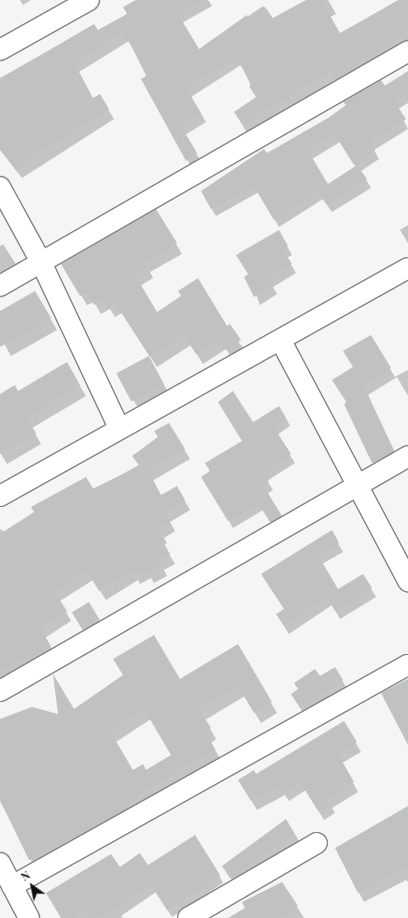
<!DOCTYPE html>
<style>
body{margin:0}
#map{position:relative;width:408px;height:918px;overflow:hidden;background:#f5f5f7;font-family:"Playfair Display",serif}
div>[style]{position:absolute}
.shadow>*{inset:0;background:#0003;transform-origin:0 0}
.building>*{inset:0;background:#c0c1c2;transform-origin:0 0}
.roads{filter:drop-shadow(1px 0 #838485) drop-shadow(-1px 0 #838485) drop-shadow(0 1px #838485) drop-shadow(0 -1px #838485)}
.minor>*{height:20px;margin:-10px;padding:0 10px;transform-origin:10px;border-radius:10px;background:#fff}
span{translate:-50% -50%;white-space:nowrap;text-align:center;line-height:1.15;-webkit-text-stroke:3.5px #fff;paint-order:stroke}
.north{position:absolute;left:12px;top:866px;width:40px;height:40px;-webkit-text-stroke:3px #fff;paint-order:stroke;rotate:327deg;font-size:11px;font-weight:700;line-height:16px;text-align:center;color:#0f0f0f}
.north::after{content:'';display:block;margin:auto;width:14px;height:18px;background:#0f0f0f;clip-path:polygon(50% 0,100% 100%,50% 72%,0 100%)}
</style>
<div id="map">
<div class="shadow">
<i style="clip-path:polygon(20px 0,31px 0,23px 5px)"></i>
<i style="clip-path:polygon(138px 0,208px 0,212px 6px,182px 23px,199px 50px,263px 6px,272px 20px,307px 0,328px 0,336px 14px,330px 17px,340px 34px,398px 0,408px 0,408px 44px,342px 87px,337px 79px,247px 133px,235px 112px,257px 98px,241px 65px,191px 97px,206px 122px,185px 135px,202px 163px,192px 169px,129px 41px,79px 72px,93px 99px,99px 95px,114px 119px,22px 178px,0 150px,0 78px,94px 25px,97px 31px,128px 14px)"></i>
<i style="clip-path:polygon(evenodd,408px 72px,408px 103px,398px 109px,408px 129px,374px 150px,379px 159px,361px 171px,371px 188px,332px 212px,323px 199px,279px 227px,259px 192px,216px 216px,202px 192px,408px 72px,340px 142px,356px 167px,327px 185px,312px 159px,340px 142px)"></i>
<i style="clip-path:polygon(156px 211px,182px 254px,150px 272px,153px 278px,140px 286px,157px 313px,227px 328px,246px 351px,233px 360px,226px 349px,203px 364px,191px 345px,157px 367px,122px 313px,115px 317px,110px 309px,101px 314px,94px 302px,87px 305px,63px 264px)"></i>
<i style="clip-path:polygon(408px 225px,408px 243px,400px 230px)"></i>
<i style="clip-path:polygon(279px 232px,292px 255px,287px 258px,296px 273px,273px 287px,277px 294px,260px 305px,249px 275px)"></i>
<i style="clip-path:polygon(3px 244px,19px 269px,0 282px,0 246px)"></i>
<i style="clip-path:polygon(35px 292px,57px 330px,11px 356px,0 336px,0 312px)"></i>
<i style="clip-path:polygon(370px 336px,395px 377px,408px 370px,408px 396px,397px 377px,368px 395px,399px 461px,379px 473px,345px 405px,354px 367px)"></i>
<i style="left:148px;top:357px;width:40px;height:34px;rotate:60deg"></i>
<i style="clip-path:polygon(66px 363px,86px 396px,32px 428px,41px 444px,7px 464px,0 452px,0 396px,18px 392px)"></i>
<i style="clip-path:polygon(286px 418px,290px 426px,277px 435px,295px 463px,267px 481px,273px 490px,267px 494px,285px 524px,275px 530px,263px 510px,233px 528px,203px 477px,243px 442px,253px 424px)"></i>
<i style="clip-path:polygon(169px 424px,190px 459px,152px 481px,161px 496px,177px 487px,190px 510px,170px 522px,175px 531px,164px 538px,167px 543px,164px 545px,175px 564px,164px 570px,167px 576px,154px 583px,151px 578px,140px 584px,138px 580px,106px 600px,93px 580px,60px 601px,71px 621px,45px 638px,56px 656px,0 684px,0 529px,5px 532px,139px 466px,134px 456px,159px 438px)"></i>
<i style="clip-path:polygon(331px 532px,343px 552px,322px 564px,338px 590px,363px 575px,376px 597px,340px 619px,332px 605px,289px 634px,277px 615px,285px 610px)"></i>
<i style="clip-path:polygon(89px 603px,104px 629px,89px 638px,79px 621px)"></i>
<i style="clip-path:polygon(evenodd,237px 645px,277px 713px,261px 723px,245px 696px,205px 720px,216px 739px,211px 743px,221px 760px,36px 870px,0 801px,0 720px,32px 708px,59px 716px,179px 680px,237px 645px,151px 719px,172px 755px,146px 771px,132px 771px,116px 742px,151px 719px)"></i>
<i style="clip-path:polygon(320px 678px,342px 680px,347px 689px,305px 716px,292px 694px)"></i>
<i style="clip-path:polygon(344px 723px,361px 752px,342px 763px,358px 792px,332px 808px,335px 813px,324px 820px,306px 790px,289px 801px,285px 795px,257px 810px,239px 780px,256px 775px)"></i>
<i style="clip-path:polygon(408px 809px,408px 882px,406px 880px,364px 902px,336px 849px)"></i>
<i style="clip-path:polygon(295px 834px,300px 843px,236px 886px,228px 874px)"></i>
<i style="clip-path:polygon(148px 866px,219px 875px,223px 883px,172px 917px,156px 892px,121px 916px,123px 918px,62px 918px,119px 868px)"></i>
<i style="clip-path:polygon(282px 883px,304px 918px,230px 918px,247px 909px)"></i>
</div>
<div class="building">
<i style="clip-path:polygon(136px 0,201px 0,178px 14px,199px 49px,247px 15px,248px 18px,265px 7px,273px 18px,306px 0,321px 0,340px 33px,399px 0,408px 0,408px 32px,336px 79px,331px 71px,242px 124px,234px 112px,256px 97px,249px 86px,253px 84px,235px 57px,186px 88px,201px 113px,181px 126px,197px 153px,186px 161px,141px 79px,148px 75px,123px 32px,74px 63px,93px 98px,100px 94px,109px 109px,44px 148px,16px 170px,0 149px,0 79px,94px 24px,98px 30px,127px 14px,123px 7px)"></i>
<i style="clip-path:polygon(408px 71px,408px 92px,394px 101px,406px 119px,370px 142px,375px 151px,354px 165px,335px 135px,308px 151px,328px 184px,357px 165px,367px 179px,327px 205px,318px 191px,274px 220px,253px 185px,211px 209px,201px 191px,264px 149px,267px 153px,328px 118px,346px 105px,343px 102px,381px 80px,385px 86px)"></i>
<i style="clip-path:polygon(156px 209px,177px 243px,145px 262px,148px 267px,135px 275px,157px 312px,181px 296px,178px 291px,198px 278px,227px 326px,230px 324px,241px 340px,226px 350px,219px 340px,196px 354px,184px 335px,150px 357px,115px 303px,108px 307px,103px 299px,94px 305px,87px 292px,80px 296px,61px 264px)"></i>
<i style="clip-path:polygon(279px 230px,288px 246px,283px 250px,292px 264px,268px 278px,273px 285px,254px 297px,244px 277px,248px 274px,236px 255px)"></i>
<i style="clip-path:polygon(35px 291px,51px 318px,0 347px,0 311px)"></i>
<i style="clip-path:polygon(371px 335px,391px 368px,363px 385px,394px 451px,372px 463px,344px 404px,347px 403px,332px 380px,353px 367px,343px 351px)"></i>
<i style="left:149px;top:356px;width:32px;height:37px;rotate:62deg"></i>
<i style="clip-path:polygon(67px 362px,80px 385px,26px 417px,36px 433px,0 454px,0 394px,15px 385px,18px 391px)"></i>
<i style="clip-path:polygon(233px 391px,253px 422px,279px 406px,286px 418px,273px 426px,291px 454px,263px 473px,269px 482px,263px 485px,282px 516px,270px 522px,258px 503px,228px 521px,201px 477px,210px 471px,205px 463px,242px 441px,218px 402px)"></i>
<i style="clip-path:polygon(169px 423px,185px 449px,148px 470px,161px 495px,177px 486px,185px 500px,164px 512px,170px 521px,159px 528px,162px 533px,159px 535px,170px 554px,159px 560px,162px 565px,148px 574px,144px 569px,134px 575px,132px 571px,99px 591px,87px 571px,54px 591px,67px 611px,40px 628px,51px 646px,32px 658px,29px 654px,0 671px,0 534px,34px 512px,31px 507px,86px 477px,94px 490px,139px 465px,132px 456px,158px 437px,154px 431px)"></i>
<i style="clip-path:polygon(332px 530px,339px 543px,318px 555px,338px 589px,363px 574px,372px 588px,335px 611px,327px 597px,284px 626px,276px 614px,284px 609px,261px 574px)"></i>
<i style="left:89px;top:602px;width:21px;height:20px;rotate:59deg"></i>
<i style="clip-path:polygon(evenodd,154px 635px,180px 679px,238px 644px,272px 702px,254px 713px,238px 686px,199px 709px,211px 728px,205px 732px,215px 749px,125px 803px,128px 808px,118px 814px,29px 860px,0 800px,0 719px,32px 707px,58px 714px,53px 674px,74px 709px,123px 675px,113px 659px,154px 635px,144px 709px,171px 755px,146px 770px,143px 764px,133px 770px,110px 731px,144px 709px)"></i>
<i style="clip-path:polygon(335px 667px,343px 680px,300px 708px,291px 694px,298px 689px,294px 683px,315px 669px,320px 676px)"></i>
<i style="clip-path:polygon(408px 679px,408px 745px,381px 693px)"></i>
<i style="clip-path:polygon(344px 721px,357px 742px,338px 754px,354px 782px,327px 799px,330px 804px,318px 811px,300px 782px,283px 792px,279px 786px,251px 801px,238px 780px,254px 770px,256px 774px)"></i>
<i style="clip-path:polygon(408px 806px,408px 867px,358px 893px,335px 848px)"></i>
<i style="clip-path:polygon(286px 819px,295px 834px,230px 878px,222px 866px)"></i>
<i style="clip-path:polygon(195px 835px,220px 875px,167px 910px,151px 885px,97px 918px,91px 918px,86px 910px,74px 918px,61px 918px,46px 893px,111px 854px,120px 867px,140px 853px,148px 865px)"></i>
<i style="clip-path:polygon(282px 882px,298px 906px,279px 918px,228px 918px,245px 908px,242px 902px)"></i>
</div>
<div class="roads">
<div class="minor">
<i style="left:0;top:50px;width:102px;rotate:-29.3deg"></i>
<i style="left:0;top:187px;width:85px;rotate:61.3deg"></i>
<i style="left:41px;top:262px;width:183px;rotate:64.8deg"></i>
<i style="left:0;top:286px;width:471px;rotate:-29.9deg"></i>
<i style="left:281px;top:341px;width:272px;rotate:62.1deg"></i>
<i style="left:0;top:496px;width:467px;rotate:-29.2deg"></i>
<i style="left:0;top:691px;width:471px;rotate:-29.9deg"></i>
<i style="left:0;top:863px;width:62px;rotate:62.2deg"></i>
<i style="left:12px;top:886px;width:453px;rotate:-29.2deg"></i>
<i style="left:188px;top:918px;width:149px;rotate:-30.2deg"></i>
</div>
</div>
<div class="north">N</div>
</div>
